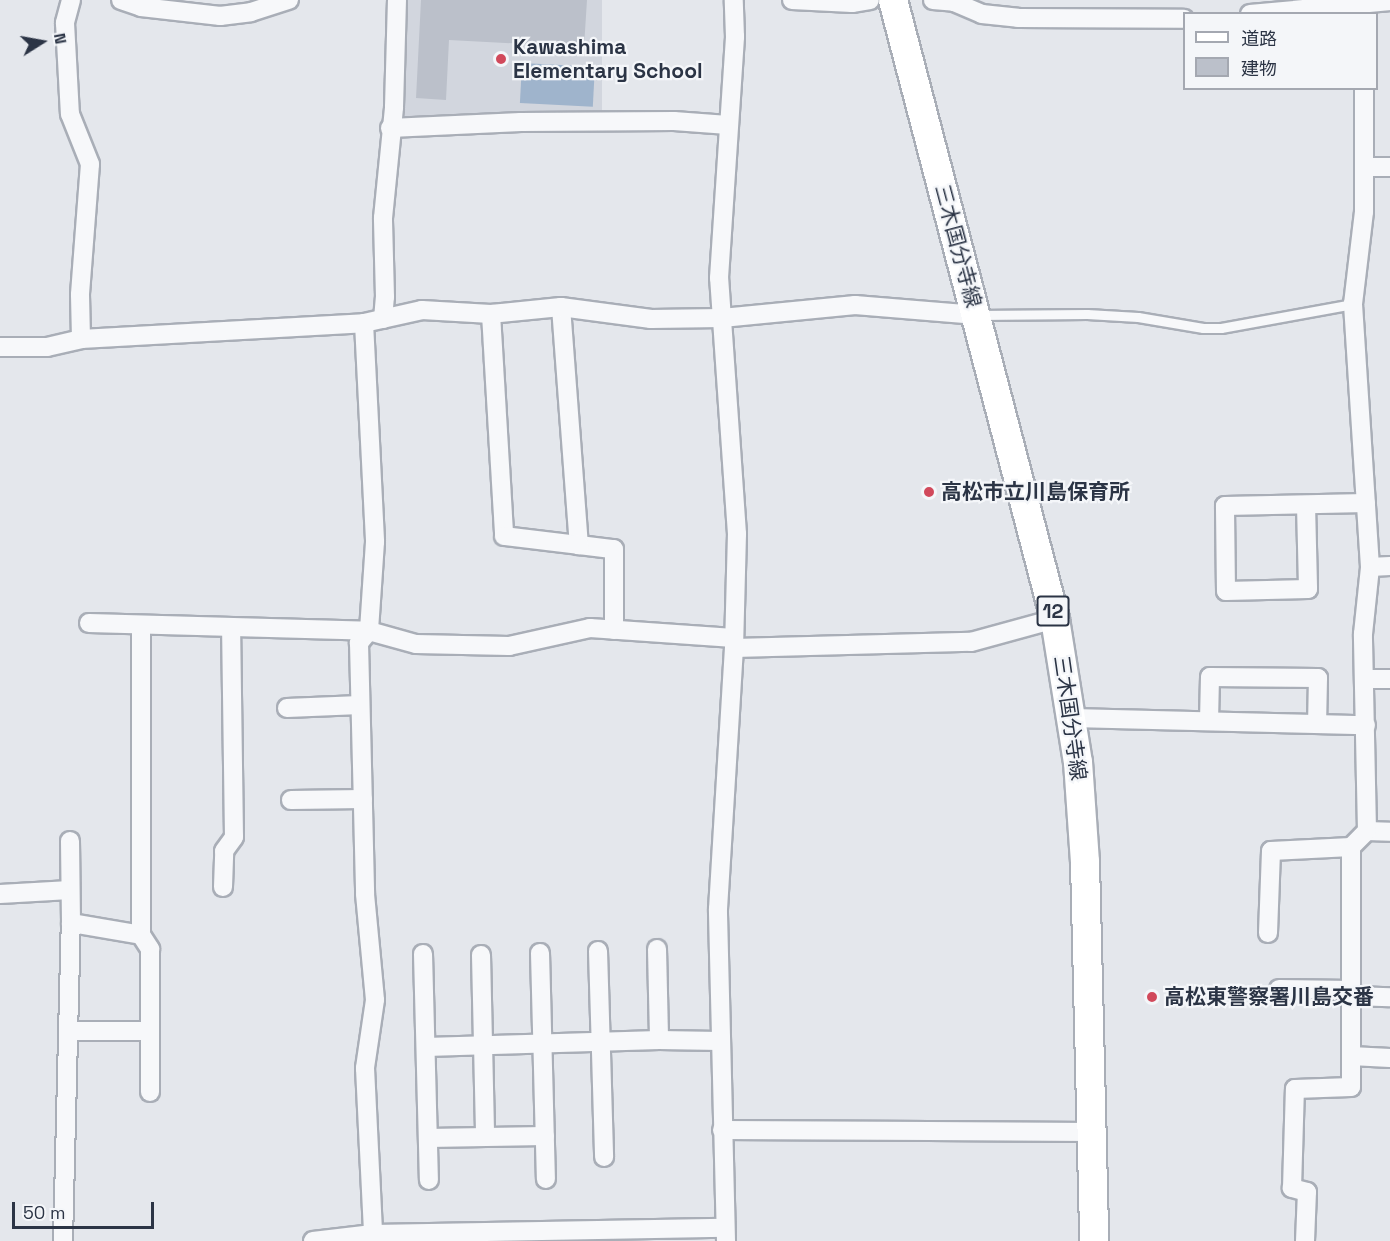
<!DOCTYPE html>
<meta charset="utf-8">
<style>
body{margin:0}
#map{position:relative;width:1390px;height:1241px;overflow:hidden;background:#e4e7ec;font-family:"Space Grotesk","Noto Sans JP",sans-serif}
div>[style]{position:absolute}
.built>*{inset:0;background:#d2d6de;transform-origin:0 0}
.water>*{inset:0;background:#9fb4cc;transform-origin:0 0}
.building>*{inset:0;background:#bbc0ca}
.roads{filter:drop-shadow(2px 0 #a9aeb7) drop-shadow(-2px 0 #a9aeb7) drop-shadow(0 2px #a9aeb7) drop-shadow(0 -2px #a9aeb7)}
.lane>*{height:9px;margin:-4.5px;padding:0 4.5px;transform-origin:4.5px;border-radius:4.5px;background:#f7f8fa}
.street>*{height:18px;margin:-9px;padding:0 9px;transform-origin:9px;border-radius:9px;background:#f7f8fa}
.primary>*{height:28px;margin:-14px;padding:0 14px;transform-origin:14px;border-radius:14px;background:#fff}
.dots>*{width:16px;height:16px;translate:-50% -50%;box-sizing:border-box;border:3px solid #f4f6f9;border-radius:50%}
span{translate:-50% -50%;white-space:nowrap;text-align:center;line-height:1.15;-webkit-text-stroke:4.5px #f4f6f9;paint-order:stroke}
.shield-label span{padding:2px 4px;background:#f4f6f9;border:2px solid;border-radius:4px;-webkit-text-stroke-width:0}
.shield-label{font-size:20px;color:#2b3445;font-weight:700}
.poi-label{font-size:21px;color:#2b3445;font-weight:700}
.left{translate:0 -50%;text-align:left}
.street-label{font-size:21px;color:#2b3445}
.legend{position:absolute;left:1183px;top:12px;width:195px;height:78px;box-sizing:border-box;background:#f4f6f9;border:2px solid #a4a8b1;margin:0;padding:8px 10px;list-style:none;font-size:18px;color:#2b3445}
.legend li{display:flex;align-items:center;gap:12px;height:30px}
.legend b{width:30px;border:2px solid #a4a8b1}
.north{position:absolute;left:12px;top:12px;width:60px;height:60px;-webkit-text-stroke:4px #f4f6f9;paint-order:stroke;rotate:79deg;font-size:16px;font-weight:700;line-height:24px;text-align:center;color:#2b3445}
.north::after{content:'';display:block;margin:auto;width:21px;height:27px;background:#2b3445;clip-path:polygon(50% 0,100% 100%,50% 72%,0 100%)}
.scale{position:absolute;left:12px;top:1202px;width:142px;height:27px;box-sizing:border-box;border:3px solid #2b3445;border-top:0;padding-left:8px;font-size:18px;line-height:21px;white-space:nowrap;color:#2b3445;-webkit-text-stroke:4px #f4f6f9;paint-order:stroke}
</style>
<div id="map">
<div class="built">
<i style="left:405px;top:0;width:197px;height:125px"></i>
</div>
<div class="water">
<i style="left:522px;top:63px;width:73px;height:40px;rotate:3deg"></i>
</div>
<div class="building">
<i style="clip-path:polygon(421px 0,587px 0,584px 47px,449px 40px,446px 100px,416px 98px)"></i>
</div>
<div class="roads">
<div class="lane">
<i style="left:978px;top:315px;width:109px;rotate:-0.5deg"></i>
<i style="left:1087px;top:314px;width:51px;rotate:3.4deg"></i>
<i style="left:1138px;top:317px;width:66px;rotate:9.6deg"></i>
<i style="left:1203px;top:328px;width:18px"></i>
<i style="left:1221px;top:328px;width:134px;rotate:-10.3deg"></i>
</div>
<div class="street">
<i style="left:71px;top:0;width:24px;rotate:105deg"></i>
<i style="left:65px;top:23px;width:91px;rotate:86.9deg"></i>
<i style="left:70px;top:114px;width:54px;rotate:68.2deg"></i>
<i style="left:90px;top:164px;width:131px;rotate:94.4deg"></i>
<i style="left:80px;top:295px;width:44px;rotate:88.7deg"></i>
<i style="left:121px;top:0;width:21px;rotate:19deg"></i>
<i style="left:141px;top:7px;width:80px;rotate:6.5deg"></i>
<i style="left:220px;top:16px;width:31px;rotate:-7deg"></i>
<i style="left:251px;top:12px;width:40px;rotate:-18deg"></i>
<i style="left:792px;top:0;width:60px;rotate:2.9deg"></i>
<i style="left:852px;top:3px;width:18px;rotate:-9deg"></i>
<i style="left:933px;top:0;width:21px;rotate:5deg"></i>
<i style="left:954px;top:2px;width:30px;rotate:23deg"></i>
<i style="left:982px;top:14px;width:36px;rotate:6deg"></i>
<i style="left:1018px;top:18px;width:166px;rotate:0.3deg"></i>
<i style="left:1250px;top:14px;width:141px;rotate:-5.3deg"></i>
<i style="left:390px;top:128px;width:131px;rotate:-2.6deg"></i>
<i style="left:521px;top:122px;width:153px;rotate:-0.4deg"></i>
<i style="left:674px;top:121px;width:54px;rotate:4.2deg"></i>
<i style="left:1364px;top:167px;width:26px"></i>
<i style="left:561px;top:307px;width:239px;rotate:85.7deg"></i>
<i style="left:579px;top:545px;width:35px;rotate:7deg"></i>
<i style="left:614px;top:549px;width:81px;rotate:90deg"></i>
<i style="left:491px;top:314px;width:222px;rotate:86.6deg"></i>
<i style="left:504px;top:536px;width:76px;rotate:6.8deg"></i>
<i style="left:383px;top:319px;width:22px;rotate:-85deg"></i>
<i style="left:385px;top:297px;width:79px;rotate:-91.5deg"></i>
<i style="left:383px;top:218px;width:112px;rotate:-84.3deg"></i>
<i style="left:394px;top:107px;width:107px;rotate:-88.4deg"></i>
<i style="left:364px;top:323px;width:219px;rotate:87.1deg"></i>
<i style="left:375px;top:542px;width:89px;rotate:93.9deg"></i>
<i style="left:369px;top:631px;width:16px;rotate:130deg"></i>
<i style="left:359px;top:643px;width:251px;rotate:88.6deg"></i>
<i style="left:365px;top:894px;width:106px;rotate:84.6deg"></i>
<i style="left:375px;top:1000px;width:69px;rotate:98.4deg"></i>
<i style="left:365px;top:1068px;width:166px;rotate:87.2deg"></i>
<i style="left:0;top:347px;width:47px"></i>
<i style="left:47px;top:347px;width:35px;rotate:-13deg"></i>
<i style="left:81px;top:339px;width:283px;rotate:-3.2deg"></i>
<i style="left:364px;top:323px;width:59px;rotate:-12.6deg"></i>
<i style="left:422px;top:310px;width:69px;rotate:3.3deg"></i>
<i style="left:491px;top:314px;width:70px;rotate:-5.7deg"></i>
<i style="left:561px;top:307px;width:91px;rotate:7.6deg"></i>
<i style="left:651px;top:319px;width:71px;rotate:-0.8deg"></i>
<i style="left:722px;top:318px;width:134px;rotate:-5.6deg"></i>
<i style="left:855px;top:305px;width:122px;rotate:4.7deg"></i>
<i style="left:1306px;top:505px;width:84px;rotate:88.6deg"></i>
<i style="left:1308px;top:589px;width:82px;rotate:178.6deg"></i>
<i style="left:1226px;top:591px;width:85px;rotate:-90.7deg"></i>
<i style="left:1225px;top:506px;width:141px;rotate:-1.2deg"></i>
<i style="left:1370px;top:567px;width:20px;rotate:-3deg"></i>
<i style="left:89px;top:623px;width:280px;rotate:1.6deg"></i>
<i style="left:369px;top:631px;width:49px;rotate:15.5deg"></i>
<i style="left:416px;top:644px;width:93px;rotate:1.2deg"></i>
<i style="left:509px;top:646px;width:83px;rotate:-12.5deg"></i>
<i style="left:590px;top:628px;width:144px;rotate:4deg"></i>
<i style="left:734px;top:648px;width:237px;rotate:-1.5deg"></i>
<i style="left:971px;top:642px;width:87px;rotate:-15.3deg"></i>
<i style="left:1364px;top:679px;width:26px"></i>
<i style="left:287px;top:708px;width:73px;rotate:-2.4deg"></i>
<i style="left:1071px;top:718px;width:295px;rotate:1.4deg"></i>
<i style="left:1209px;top:721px;width:44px;rotate:-88.7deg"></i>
<i style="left:1210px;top:677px;width:108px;rotate:0.5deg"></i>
<i style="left:1318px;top:678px;width:46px;rotate:91.2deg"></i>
<i style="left:291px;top:800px;width:72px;rotate:-0.8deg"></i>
<i style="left:1367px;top:831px;width:23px;rotate:2deg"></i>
<i style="left:70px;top:841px;width:82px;rotate:89.3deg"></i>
<i style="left:223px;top:887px;width:36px;rotate:-88deg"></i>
<i style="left:224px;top:851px;width:17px;rotate:-54deg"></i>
<i style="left:234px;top:837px;width:208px;rotate:-90.8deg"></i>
<i style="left:0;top:894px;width:70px;rotate:-3.3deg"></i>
<i style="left:1268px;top:933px;width:82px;rotate:-87.9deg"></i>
<i style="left:1271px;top:851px;width:80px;rotate:-2.9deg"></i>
<i style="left:141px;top:935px;width:17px;rotate:57deg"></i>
<i style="left:150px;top:949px;width:143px;rotate:90deg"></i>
<i style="left:657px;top:949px;width:91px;rotate:88.7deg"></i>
<i style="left:598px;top:951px;width:206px;rotate:88.3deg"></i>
<i style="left:540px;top:953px;width:226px;rotate:88.5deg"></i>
<i style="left:423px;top:954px;width:226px;rotate:88.5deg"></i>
<i style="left:481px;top:955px;width:181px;rotate:88.7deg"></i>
<i style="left:1279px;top:989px;width:73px;rotate:0.8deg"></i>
<i style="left:1352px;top:996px;width:38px;rotate:2deg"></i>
<i style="left:68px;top:1031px;width:82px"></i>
<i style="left:426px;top:1047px;width:233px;rotate:-1.7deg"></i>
<i style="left:659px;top:1040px;width:61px;rotate:0.9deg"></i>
<i style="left:1351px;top:1056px;width:39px;rotate:3deg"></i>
<i style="left:722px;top:1130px;width:370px;rotate:0.3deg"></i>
<i style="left:428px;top:1138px;width:117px;rotate:-1deg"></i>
<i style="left:63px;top:1241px;width:318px;rotate:-88.6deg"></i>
<i style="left:71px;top:923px;width:71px;rotate:9.7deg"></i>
<i style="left:141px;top:935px;width:310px;rotate:-90deg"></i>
<i style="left:313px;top:1241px;width:60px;rotate:-6.7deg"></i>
<i style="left:373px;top:1234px;width:352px;rotate:-1deg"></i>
<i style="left:726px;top:1241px;width:332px;rotate:-91.4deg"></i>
<i style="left:718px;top:909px;width:261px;rotate:-86.5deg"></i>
<i style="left:734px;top:648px;width:114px;rotate:-88.5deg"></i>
<i style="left:737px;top:534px;width:257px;rotate:-94deg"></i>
<i style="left:719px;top:278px;width:242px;rotate:-86.2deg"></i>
<i style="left:735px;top:37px;width:37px;rotate:-92deg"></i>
<i style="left:1305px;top:1241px;width:49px;rotate:-87.7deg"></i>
<i style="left:1307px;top:1192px;width:16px;rotate:-165deg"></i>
<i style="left:1292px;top:1188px;width:99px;rotate:-88.3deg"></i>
<i style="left:1295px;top:1089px;width:56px;rotate:-2deg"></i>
<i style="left:1351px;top:1087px;width:240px;rotate:-90deg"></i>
<i style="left:1351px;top:847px;width:23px;rotate:-45deg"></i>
<i style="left:1367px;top:831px;width:197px;rotate:-91.2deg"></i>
<i style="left:1363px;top:634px;width:67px;rotate:-84deg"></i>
<i style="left:1370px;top:567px;width:264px;rotate:-93.7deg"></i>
<i style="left:1353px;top:304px;width:93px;rotate:-83.2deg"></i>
<i style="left:1364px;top:212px;width:124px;rotate:-90deg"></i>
</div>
<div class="primary">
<i style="left:893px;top:0;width:640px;rotate:75.33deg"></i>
<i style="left:1055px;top:619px;width:145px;rotate:80.9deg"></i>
<i style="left:1078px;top:762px;width:100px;rotate:86deg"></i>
<i style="left:1085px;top:862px;width:379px;rotate:88.6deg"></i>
</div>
</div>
<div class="dots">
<i style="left:501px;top:59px;background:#d1495b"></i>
<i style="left:929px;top:492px;background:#d1495b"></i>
<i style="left:1152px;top:997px;background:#d1495b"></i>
</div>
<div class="shield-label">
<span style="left:1053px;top:611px">12</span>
</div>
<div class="poi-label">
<span class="left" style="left:513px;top:59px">Kawashima<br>Elementary School</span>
<span class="left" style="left:941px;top:492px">高松市立川島保育所</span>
<span class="left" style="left:1164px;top:997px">高松東警察署川島交番</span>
</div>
<div class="street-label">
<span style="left:958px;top:246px;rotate:75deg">三木国分寺線</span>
<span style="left:1070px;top:718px;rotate:82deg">三木国分寺線</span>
</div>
<ul class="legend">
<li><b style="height:8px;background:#fff"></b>道路</li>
<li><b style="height:16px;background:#bbc0ca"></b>建物</li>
</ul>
<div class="north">N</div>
<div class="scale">50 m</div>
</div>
